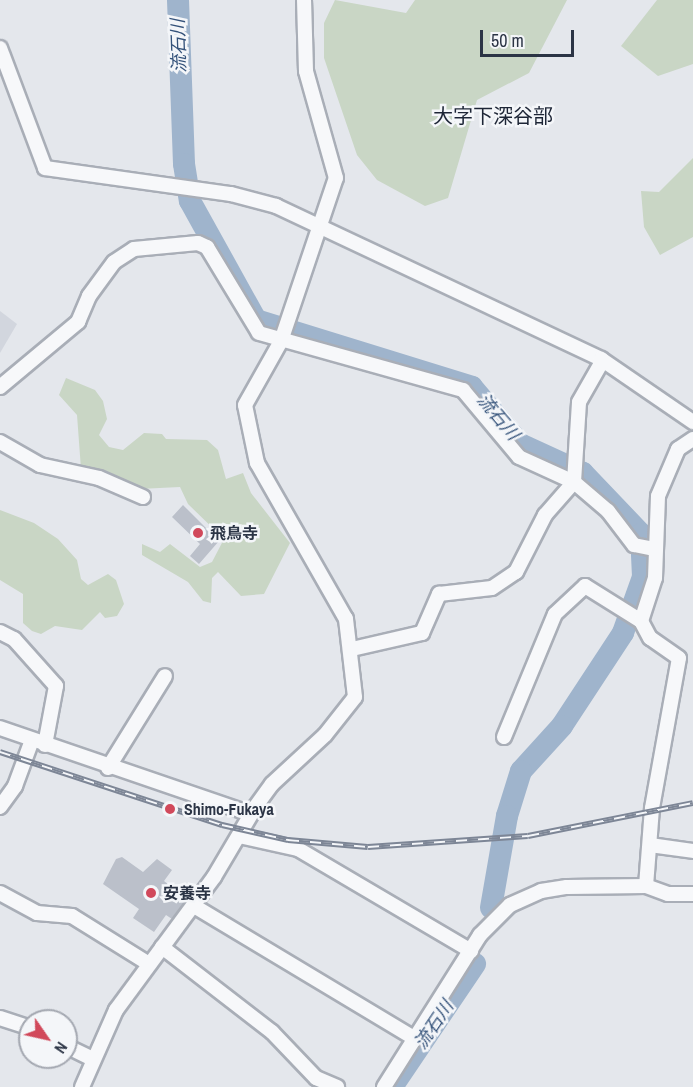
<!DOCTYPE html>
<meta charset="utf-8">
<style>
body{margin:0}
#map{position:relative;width:693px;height:1087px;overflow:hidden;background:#e4e7ec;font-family:"Archivo Narrow","Noto Sans JP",sans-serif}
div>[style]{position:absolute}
.built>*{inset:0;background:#d2d6de}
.green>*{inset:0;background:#c9d6c5}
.river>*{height:22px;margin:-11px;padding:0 11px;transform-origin:11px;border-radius:11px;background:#9fb4cc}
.building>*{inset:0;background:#bbc0ca}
.roads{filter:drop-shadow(2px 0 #a9aeb7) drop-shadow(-2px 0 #a9aeb7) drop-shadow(0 2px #a9aeb7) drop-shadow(0 -2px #a9aeb7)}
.street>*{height:14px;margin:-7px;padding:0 7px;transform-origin:7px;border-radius:7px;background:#f7f8fa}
.rail>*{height:6px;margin-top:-3px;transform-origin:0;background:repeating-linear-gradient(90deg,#f4f6f9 0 11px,#7d8696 0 22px);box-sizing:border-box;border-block:2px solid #7d8696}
.dots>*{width:16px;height:16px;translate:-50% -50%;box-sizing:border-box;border:3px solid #f4f6f9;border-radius:50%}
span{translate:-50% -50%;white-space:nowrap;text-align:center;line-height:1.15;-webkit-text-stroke:5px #f4f6f9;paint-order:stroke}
.poi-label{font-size:16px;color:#2b3445;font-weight:700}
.left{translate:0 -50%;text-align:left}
.water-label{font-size:18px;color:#34527a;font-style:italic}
.quarter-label{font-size:20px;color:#1d2536}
.north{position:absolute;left:18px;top:1009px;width:60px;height:60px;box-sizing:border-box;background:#f4f6f9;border:2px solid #a4a8b1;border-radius:50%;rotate:124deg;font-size:16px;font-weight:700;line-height:24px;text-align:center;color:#2b3445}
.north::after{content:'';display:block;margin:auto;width:21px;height:27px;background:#d1495b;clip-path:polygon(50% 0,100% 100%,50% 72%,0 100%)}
.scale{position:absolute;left:480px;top:30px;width:94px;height:27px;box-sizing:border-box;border:3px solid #2b3445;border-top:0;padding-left:8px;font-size:18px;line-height:21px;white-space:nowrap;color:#2b3445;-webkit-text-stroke:4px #f4f6f9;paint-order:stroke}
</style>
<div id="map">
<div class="built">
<i style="clip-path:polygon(0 311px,17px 324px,0 353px)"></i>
</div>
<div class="green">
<i style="clip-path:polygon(335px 0,406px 13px,415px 0,567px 0,529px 73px,477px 100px,448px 198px,425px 206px,377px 180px,357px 155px,324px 58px,324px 23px)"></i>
<i style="clip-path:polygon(657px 0,693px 0,693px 64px,658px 76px,621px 46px)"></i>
<i style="clip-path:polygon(693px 158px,693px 237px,660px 255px,644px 227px,641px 191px,659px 192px)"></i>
<i style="clip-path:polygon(66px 378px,95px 390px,103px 401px,107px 419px,99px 435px,109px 447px,123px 450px,144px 433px,162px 434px,166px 439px,207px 440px,218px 450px,226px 479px,243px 473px,251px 493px,290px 543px,264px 594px,241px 596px,218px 572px,212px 578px,211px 603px,203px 601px,188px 582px,142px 555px,142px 544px,160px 552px,170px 544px,200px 567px,212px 562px,224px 539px,188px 504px,180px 487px,139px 489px,101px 471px,81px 469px,77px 415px,59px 395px)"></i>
<i style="clip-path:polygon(0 510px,34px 523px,58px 539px,77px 560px,81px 579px,88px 585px,108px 574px,116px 580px,124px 604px,117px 616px,105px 618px,100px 612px,82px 630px,55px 626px,41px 634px,32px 631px,23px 623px,23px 594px,0 580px)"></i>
</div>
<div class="river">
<i style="left:178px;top:0;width:164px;rotate:87.9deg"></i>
<i style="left:184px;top:164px;width:37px;rotate:81deg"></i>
<i style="left:190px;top:201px;width:136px;rotate:61deg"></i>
<i style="left:256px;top:320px;width:226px;rotate:17.2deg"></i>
<i style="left:472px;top:387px;width:75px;rotate:49.9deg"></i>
<i style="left:520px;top:444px;width:69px;rotate:24.7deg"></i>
<i style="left:583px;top:473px;width:84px;rotate:46.4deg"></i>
<i style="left:641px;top:534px;width:43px;rotate:87.3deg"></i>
<i style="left:643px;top:577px;width:59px;rotate:109.7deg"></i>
<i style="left:623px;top:633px;width:111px;rotate:123.3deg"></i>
<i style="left:562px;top:726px;width:61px;rotate:132.3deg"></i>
<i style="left:521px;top:771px;width:47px;rotate:107.3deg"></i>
<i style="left:507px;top:816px;width:93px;rotate:99.9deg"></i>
<i style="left:394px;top:1084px;width:145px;rotate:-56deg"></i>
</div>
<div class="building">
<i style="clip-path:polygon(183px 505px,219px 541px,199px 564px,190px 556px,200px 544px,172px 517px)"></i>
<i style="clip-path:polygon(122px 857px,143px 872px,157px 859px,172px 870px,164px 881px,169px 885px,166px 890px,184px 903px,172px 919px,166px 915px,154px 932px,133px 918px,139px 909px,103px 884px,116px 859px)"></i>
</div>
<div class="roads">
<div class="street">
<i style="left:0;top:48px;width:128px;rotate:69.4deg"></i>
<i style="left:45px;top:168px;width:188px;rotate:8deg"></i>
<i style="left:231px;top:194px;width:47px;rotate:14.9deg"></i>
<i style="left:276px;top:206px;width:359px;rotate:25.2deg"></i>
<i style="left:601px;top:359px;width:112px;rotate:34.4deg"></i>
<i style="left:0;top:387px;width:102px;rotate:-39.8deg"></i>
<i style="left:78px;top:322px;width:28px;rotate:-67deg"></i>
<i style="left:89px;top:296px;width:42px;rotate:-53.7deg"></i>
<i style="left:114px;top:262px;width:24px;rotate:-33deg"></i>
<i style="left:134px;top:249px;width:64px;rotate:-5.4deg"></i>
<i style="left:198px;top:243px;width:10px;rotate:24deg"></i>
<i style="left:207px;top:247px;width:100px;rotate:58.8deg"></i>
<i style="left:259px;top:333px;width:212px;rotate:15.6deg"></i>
<i style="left:463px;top:390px;width:87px;rotate:50.1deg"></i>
<i style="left:519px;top:457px;width:60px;rotate:24.4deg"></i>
<i style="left:574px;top:482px;width:45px;rotate:40.5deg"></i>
<i style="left:608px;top:511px;width:43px;rotate:52.6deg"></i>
<i style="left:634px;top:545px;width:20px;rotate:11deg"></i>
<i style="left:0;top:442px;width:46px;rotate:29.9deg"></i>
<i style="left:40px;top:465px;width:60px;rotate:12.4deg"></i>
<i style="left:99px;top:478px;width:48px;rotate:23.4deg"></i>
<i style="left:0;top:632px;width:16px;rotate:27deg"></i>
<i style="left:14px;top:639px;width:63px;rotate:48.2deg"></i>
<i style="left:56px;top:686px;width:60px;rotate:100.6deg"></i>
<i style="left:352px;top:649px;width:72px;rotate:-12.9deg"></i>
<i style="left:422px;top:633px;width:43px;rotate:-66.4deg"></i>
<i style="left:439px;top:594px;width:53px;rotate:-6.5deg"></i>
<i style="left:492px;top:588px;width:29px;rotate:-34deg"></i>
<i style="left:516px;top:572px;width:64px;rotate:-63deg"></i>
<i style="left:545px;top:515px;width:44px;rotate:-48.7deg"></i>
<i style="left:574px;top:482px;width:80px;rotate:-86.4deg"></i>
<i style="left:579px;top:402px;width:48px;rotate:-60.3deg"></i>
<i style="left:0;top:728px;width:265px;rotate:18.9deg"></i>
<i style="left:504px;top:737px;width:133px;rotate:-67.5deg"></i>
<i style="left:555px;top:614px;width:41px;rotate:-43deg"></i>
<i style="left:585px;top:586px;width:66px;rotate:32deg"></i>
<i style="left:108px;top:768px;width:108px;rotate:-58.2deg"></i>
<i style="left:0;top:807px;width:26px;rotate:-54deg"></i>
<i style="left:15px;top:786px;width:49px;rotate:-69.7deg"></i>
<i style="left:239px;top:836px;width:60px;rotate:12.4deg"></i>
<i style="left:298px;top:849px;width:201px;rotate:30.5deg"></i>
<i style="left:650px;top:845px;width:43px;rotate:7.9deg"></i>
<i style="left:646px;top:886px;width:78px;rotate:-85.6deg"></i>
<i style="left:652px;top:808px;width:152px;rotate:-79.8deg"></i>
<i style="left:679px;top:658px;width:35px;rotate:-145deg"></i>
<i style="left:650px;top:638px;width:19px;rotate:-118deg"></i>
<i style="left:641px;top:621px;width:45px;rotate:-72deg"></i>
<i style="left:655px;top:578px;width:82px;rotate:-87.9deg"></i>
<i style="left:658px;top:496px;width:51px;rotate:-66.9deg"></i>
<i style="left:678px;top:449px;width:18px;rotate:-34deg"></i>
<i style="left:0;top:893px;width:42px;rotate:28.4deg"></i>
<i style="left:37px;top:913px;width:35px;rotate:5deg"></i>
<i style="left:72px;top:916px;width:91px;rotate:31.9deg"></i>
<i style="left:194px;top:906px;width:257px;rotate:31deg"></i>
<i style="left:162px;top:947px;width:139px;rotate:37.7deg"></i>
<i style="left:272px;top:1032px;width:64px;rotate:46.3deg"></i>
<i style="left:316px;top:1078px;width:23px;rotate:23deg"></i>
<i style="left:0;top:1018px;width:32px;rotate:18deg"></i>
<i style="left:66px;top:1046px;width:30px;rotate:26deg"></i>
<i style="left:82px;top:1087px;width:84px;rotate:-66.2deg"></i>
<i style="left:116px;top:1010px;width:165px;rotate:-53.6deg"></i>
<i style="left:214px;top:877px;width:82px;rotate:-59.4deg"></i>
<i style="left:256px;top:806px;width:27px;rotate:-54deg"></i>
<i style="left:272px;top:784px;width:72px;rotate:-42.8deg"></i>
<i style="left:325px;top:735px;width:48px;rotate:-51.7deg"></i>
<i style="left:355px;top:697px;width:79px;rotate:-96.6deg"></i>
<i style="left:346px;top:619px;width:180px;rotate:-119.7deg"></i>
<i style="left:257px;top:463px;width:59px;rotate:-101.7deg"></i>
<i style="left:245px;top:405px;width:73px;rotate:-60.6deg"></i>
<i style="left:281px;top:341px;width:172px;rotate:-71.4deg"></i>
<i style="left:336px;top:178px;width:111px;rotate:-105.7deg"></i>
<i style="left:306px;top:71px;width:71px;rotate:-91.6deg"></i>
<i style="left:384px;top:1087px;width:180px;rotate:-57.7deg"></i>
<i style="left:480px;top:935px;width:42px;rotate:-45deg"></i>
<i style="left:510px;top:905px;width:34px;rotate:-24deg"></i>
<i style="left:541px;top:891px;width:26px;rotate:-9deg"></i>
<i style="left:567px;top:887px;width:79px;rotate:-0.7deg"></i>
<i style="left:646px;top:886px;width:23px;rotate:20deg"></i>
<i style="left:668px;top:894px;width:25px"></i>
</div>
</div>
<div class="rail">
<i style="left:0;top:752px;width:234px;rotate:18.2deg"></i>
<i style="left:222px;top:825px;width:68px;rotate:12.8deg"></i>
<i style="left:288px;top:840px;width:80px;rotate:5deg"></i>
<i style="left:368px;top:847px;width:160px;rotate:-3.9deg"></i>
<i style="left:528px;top:836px;width:168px;rotate:-11.3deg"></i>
</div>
<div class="dots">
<i style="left:198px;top:533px;background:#d1495b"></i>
<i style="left:170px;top:809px;background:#d1495b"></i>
<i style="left:151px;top:893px;background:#d1495b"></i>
</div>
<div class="poi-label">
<span class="left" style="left:210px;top:533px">飛鳥寺</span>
<span class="left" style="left:184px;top:809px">Shimo-Fukaya</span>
<span class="left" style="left:163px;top:893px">安養寺</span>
</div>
<div class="water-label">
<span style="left:179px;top:46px;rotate:-92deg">流石川</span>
<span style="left:498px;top:417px;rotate:50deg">流石川</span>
<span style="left:434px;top:1025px;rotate:-56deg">流石川</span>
</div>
<div class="quarter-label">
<span style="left:493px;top:115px">大字下深谷部</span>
</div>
<div class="north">N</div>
<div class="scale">50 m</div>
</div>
